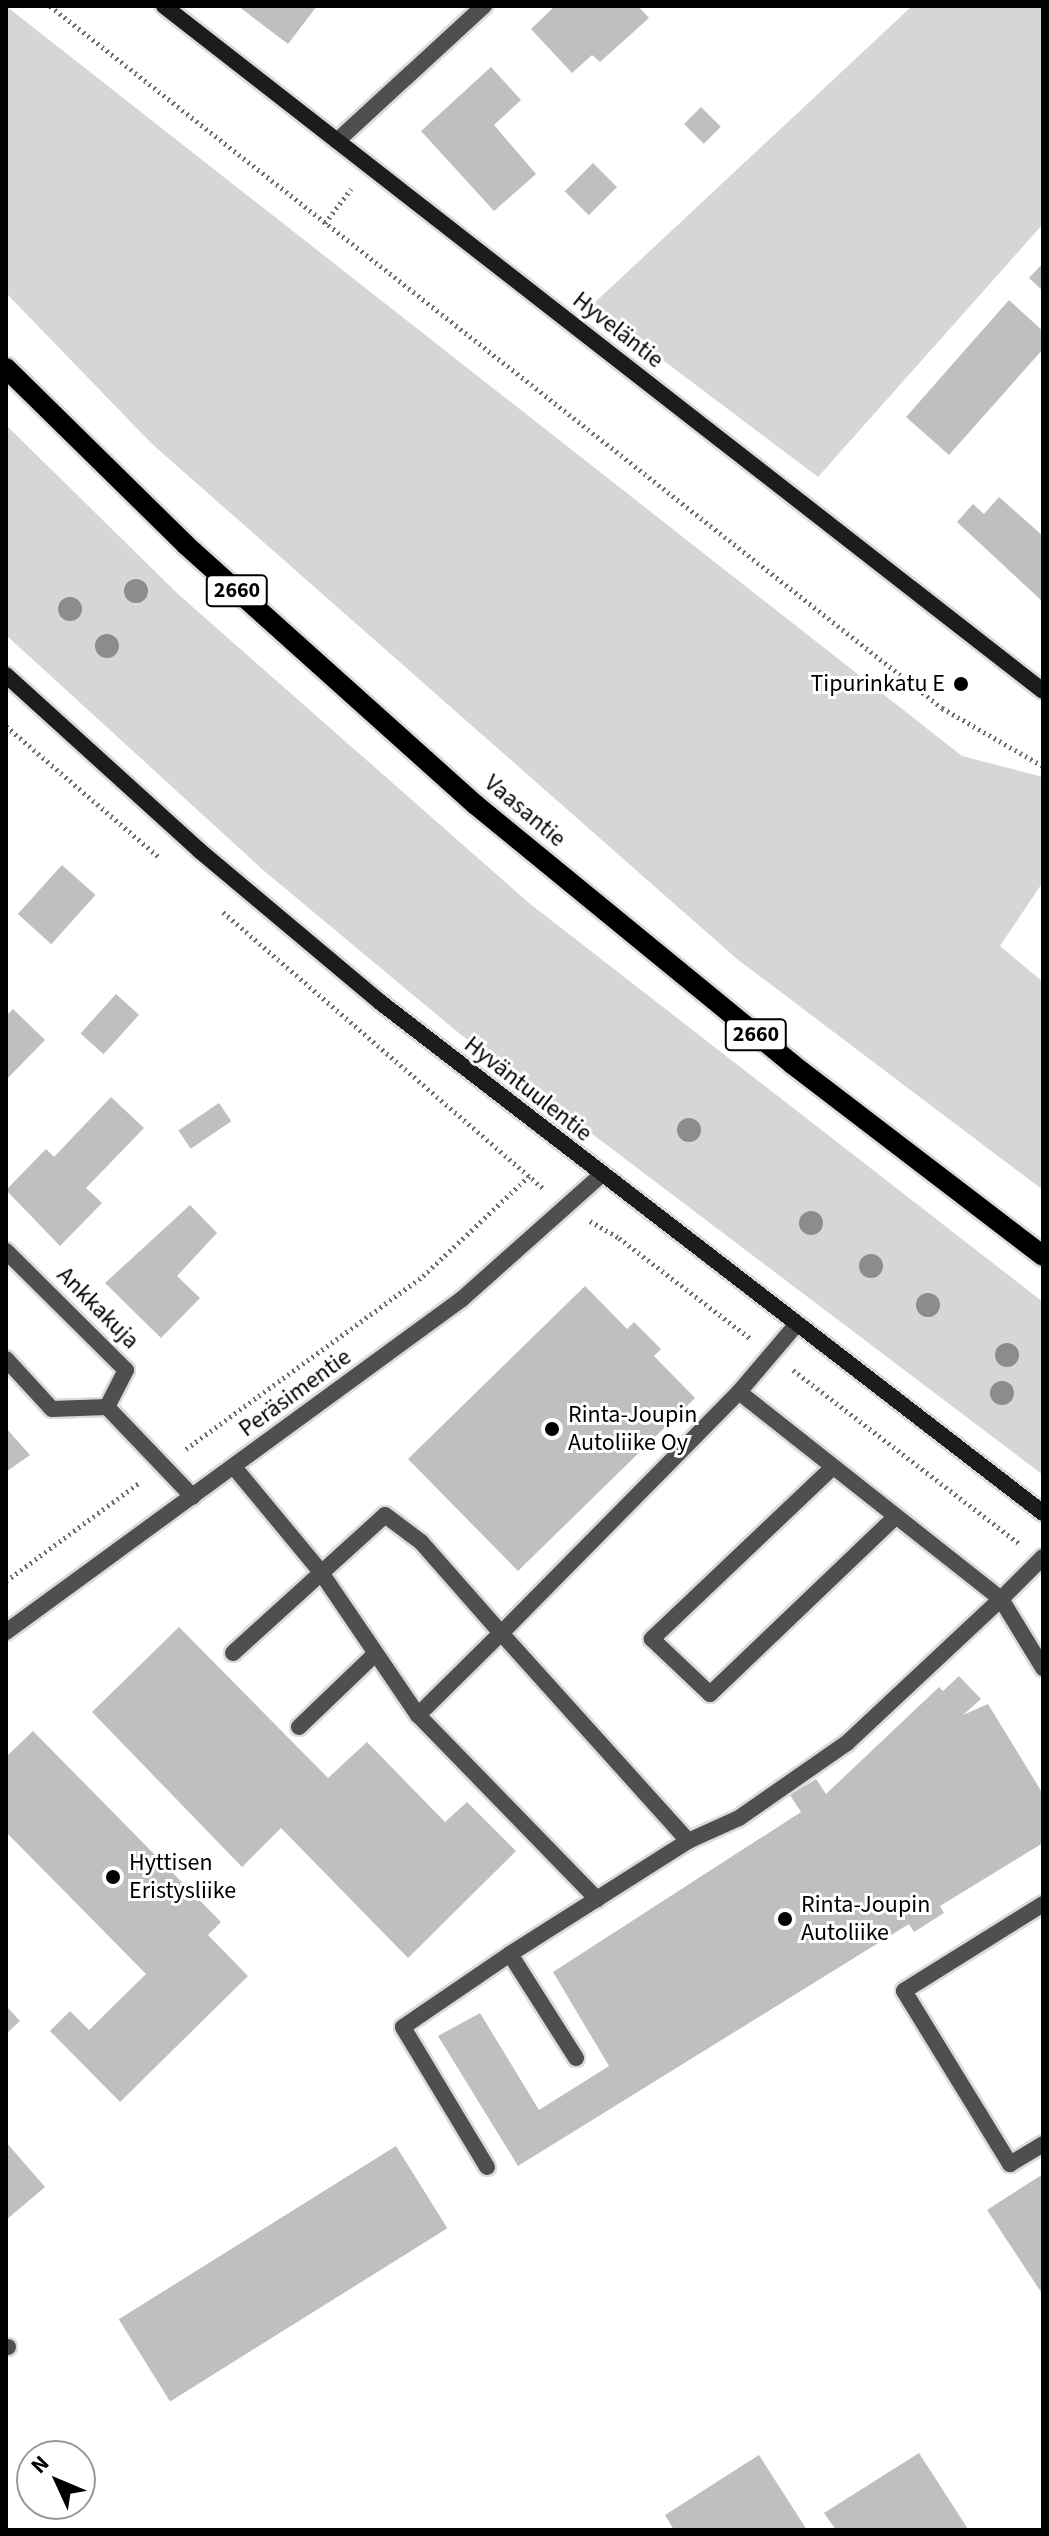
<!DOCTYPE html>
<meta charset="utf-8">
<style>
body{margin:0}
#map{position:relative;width:1049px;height:2536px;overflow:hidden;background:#fff;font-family:"Source Sans 3",sans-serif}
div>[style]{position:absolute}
.green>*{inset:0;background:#d6d6d6}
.building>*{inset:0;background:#bfbfbf;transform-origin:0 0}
.path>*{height:5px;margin-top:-2.5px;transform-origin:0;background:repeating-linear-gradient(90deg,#717171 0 2px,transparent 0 6px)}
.roads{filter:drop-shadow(2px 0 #dbdbdb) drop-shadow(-2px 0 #dbdbdb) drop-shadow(0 2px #dbdbdb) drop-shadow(0 -2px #dbdbdb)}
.lane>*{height:16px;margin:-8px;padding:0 8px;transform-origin:8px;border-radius:8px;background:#4f4f4f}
.street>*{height:16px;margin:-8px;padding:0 8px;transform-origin:8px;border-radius:8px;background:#4f4f4f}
.secondary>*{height:16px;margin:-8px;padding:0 8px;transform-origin:8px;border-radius:8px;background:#1c1c1c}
.primary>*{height:20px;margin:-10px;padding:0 10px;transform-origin:10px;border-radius:10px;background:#000}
.trees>*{width:24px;height:24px;margin:-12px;border-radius:50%;background:#8c8c8c}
.dots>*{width:22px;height:22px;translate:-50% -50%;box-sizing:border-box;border:4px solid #fff;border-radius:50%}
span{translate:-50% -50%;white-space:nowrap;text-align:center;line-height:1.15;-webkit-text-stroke:6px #fff;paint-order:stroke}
.shield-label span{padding:2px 6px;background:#fff;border:2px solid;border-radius:6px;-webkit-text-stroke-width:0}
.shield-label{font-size:22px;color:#000;font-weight:700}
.street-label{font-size:24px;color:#000}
.poi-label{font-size:24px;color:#000}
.right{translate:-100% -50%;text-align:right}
.left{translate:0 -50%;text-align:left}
.frame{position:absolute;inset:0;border:8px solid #000;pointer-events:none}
.north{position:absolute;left:16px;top:2440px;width:80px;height:80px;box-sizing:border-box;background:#fff;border:2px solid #999;border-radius:50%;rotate:314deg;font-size:22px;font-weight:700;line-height:32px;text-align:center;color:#000}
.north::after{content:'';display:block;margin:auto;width:28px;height:36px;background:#000;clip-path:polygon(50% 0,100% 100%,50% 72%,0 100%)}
</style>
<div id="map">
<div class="green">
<i style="clip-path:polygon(6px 6px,962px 756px,1043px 777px,1043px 882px,1000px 946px,1043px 982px,1043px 1190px,737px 959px,152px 444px,6px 293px)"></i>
<i style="clip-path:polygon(912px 6px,1043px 6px,1043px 224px,818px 477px,591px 306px)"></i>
<i style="clip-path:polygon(6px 425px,179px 595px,529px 903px,1043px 1302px,1043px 1475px,460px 1034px,263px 870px,6px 635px)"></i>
</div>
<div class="building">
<i style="clip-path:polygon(238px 6px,317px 6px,288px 44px)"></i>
<i style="clip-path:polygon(555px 6px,638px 6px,649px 18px,600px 62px,592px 55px,572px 73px,531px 29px)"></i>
<i style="clip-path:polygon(491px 67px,521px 100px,494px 125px,536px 174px,494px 211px,421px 131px)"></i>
<i style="left:701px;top:107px;width:28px;height:24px;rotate:45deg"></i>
<i style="left:593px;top:163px;width:34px;height:40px;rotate:45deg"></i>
<i style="clip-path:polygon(1043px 263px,1043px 291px,1029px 278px)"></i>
<i style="clip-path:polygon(1009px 300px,1043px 331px,1043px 349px,949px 455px,906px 417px)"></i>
<i style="clip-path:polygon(999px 497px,1043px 536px,1043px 602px,957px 522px,973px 504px,984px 514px)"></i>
<i style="left:62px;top:865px;width:45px;height:66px;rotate:42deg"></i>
<i style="left:116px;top:994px;width:31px;height:53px;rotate:42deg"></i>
<i style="clip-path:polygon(13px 1009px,45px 1040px,6px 1080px,6px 1016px)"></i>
<i style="clip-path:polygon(111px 1097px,144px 1128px,86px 1188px,102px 1203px,60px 1246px,6px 1190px,46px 1149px,54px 1157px)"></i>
<i style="left:219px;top:1103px;width:22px;height:49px;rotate:56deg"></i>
<i style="clip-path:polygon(190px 1205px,217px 1233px,177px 1276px,200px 1298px,161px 1338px,105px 1283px)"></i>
<i style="clip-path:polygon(585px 1286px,627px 1329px,634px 1322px,661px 1349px,654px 1356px,695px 1398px,518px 1571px,408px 1459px)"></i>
<i style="clip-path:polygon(6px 1428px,30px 1455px,6px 1472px)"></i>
<i style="clip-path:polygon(179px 1627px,328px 1778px,367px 1742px,445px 1822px,467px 1802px,516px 1851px,408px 1958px,281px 1828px,242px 1867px,92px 1712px)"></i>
<i style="clip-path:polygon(959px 1676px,981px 1699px,963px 1715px,988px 1704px,1043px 1794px,1043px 1843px,940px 1906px,944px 1913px,914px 1932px,909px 1924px,518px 2166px,438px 2036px,480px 2013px,539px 2110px,609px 2066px,553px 1972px,801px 1812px,790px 1795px,816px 1779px,826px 1794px,939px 1687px,943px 1691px)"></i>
<i style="clip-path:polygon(33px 1731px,221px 1922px,208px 1935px,248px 1976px,120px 2102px,50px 2031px,70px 2011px,89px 2030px,146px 1974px,6px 1832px,6px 1757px)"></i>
<i style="clip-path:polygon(8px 2008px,20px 2021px,6px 2034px,6px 2010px)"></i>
<i style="clip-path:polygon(6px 2142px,45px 2187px,6px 2220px)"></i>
<i style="left:396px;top:2146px;width:97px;height:327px;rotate:58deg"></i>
<i style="clip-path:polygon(1043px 2174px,1043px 2295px,987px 2210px)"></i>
<i style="clip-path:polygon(919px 2453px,968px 2529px,836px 2530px,824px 2513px)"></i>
<i style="clip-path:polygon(759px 2455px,807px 2530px,674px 2530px,665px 2515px)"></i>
</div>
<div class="path">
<i style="left:50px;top:6px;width:1135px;rotate:38.2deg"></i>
<i style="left:942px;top:708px;width:116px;rotate:29.9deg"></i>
<i style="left:325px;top:223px;width:43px;rotate:-52.6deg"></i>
<i style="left:6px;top:726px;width:204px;rotate:40.6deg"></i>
<i style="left:223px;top:912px;width:423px;rotate:40.8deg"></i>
<i style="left:590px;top:1221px;width:34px;rotate:30deg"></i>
<i style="left:619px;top:1238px;width:165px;rotate:37.4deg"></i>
<i style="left:793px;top:1370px;width:286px;rotate:37.5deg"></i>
<i style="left:186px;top:1449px;width:293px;rotate:-36.1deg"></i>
<i style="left:423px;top:1276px;width:146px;rotate:-43.3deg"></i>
<i style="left:6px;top:1581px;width:165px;rotate:-36.4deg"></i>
</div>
<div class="roads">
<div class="lane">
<i style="left:739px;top:1392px;width:339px;rotate:134.6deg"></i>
<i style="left:501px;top:1633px;width:280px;rotate:48deg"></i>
<i style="left:688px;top:1841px;width:56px;rotate:-24.3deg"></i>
<i style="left:739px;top:1818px;width:131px;rotate:-34.8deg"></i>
<i style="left:847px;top:1743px;width:211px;rotate:-43.1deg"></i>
<i style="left:1001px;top:1599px;width:334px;rotate:-141.7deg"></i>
<i style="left:739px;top:1392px;width:88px;rotate:-49.6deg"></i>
<i style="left:234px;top:1467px;width:135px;rotate:50.4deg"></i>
<i style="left:320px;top:1571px;width:174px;rotate:55.8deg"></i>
<i style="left:833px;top:1467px;width:250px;rotate:136.5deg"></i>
<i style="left:652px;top:1639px;width:80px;rotate:43.5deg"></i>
<i style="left:710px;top:1694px;width:257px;rotate:-43.7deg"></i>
<i style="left:1043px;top:1557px;width:59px;rotate:135deg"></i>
<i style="left:1001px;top:1599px;width:81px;rotate:58.7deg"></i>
<i style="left:233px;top:1653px;width:205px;rotate:-42.2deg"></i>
<i style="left:385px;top:1515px;width:45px;rotate:36.9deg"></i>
<i style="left:421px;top:1542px;width:121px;rotate:48.7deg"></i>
<i style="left:501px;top:1633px;width:117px;rotate:135.3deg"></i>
<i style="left:418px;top:1715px;width:257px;rotate:45.8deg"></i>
<i style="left:299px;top:1727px;width:104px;rotate:-43.8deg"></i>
<i style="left:1043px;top:1904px;width:164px;rotate:148deg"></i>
<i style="left:904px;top:1991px;width:203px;rotate:58.5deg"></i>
<i style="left:1010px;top:2164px;width:39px;rotate:-31deg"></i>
<i style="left:576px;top:2058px;width:123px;rotate:-122.4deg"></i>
<i style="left:510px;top:1954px;width:211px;rotate:-32.4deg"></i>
<i style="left:487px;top:2167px;width:163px;rotate:-121deg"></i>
<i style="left:403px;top:2027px;width:130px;rotate:-34.3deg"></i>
</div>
<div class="street">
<i style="left:337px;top:141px;width:200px;rotate:-42.6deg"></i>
<i style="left:6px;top:1251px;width:169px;rotate:44.8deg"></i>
<i style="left:126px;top:1370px;width:42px;rotate:117.2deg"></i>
<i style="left:6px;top:1359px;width:68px;rotate:47.4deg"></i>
<i style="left:52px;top:1409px;width:55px;rotate:-2.1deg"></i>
<i style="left:107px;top:1407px;width:124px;rotate:46.3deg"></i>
<i style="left:6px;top:1632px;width:565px;rotate:-36.14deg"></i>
<i style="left:462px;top:1299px;width:185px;rotate:-41.7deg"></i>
<i style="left:6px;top:2347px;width:2px"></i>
</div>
<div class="secondary">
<i style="left:164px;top:6px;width:1114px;rotate:37.93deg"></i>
<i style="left:6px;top:675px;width:262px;rotate:42.2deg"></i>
<i style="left:200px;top:851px;width:235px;rotate:40deg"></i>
<i style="left:380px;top:1002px;width:837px;rotate:37.62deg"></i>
</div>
<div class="primary">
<i style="left:6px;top:368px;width:252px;rotate:44.5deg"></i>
<i style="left:186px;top:545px;width:389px;rotate:41.9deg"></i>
<i style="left:476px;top:805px;width:409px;rotate:39.3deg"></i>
<i style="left:792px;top:1064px;width:316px;rotate:37.4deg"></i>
</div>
</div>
<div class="trees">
<i style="left:136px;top:591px"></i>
<i style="left:70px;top:609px"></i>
<i style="left:107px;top:646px"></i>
<i style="left:689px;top:1130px"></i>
<i style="left:811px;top:1223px"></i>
<i style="left:871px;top:1266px"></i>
<i style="left:928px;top:1305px"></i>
<i style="left:1007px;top:1355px"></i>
<i style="left:1002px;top:1393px"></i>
</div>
<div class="dots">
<i style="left:961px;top:684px;background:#000"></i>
<i style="left:552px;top:1429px;background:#000"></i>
<i style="left:113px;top:1877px;background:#000"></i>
<i style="left:785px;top:1919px;background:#000"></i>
</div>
<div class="shield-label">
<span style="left:237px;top:591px">2660</span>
<span style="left:756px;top:1035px">2660</span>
</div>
<div class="street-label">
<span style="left:618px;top:330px;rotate:38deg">Hyveläntie</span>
<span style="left:525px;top:811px;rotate:40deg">Vaasantie</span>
<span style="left:528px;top:1089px;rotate:38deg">Hyväntuulentie</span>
<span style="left:98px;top:1308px;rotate:45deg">Ankkakuja</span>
<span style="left:295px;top:1393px;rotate:-36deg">Peräsimentie</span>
</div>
<div class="poi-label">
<span class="right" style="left:945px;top:684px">Tipurinkatu E</span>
<span class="left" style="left:568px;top:1429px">Rinta-Joupin<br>Autoliike Oy</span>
<span class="left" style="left:129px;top:1877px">Hyttisen<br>Eristysliike</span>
<span class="left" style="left:801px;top:1919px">Rinta-Joupin<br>Autoliike</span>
</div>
<div class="frame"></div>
<div class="north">N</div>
</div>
